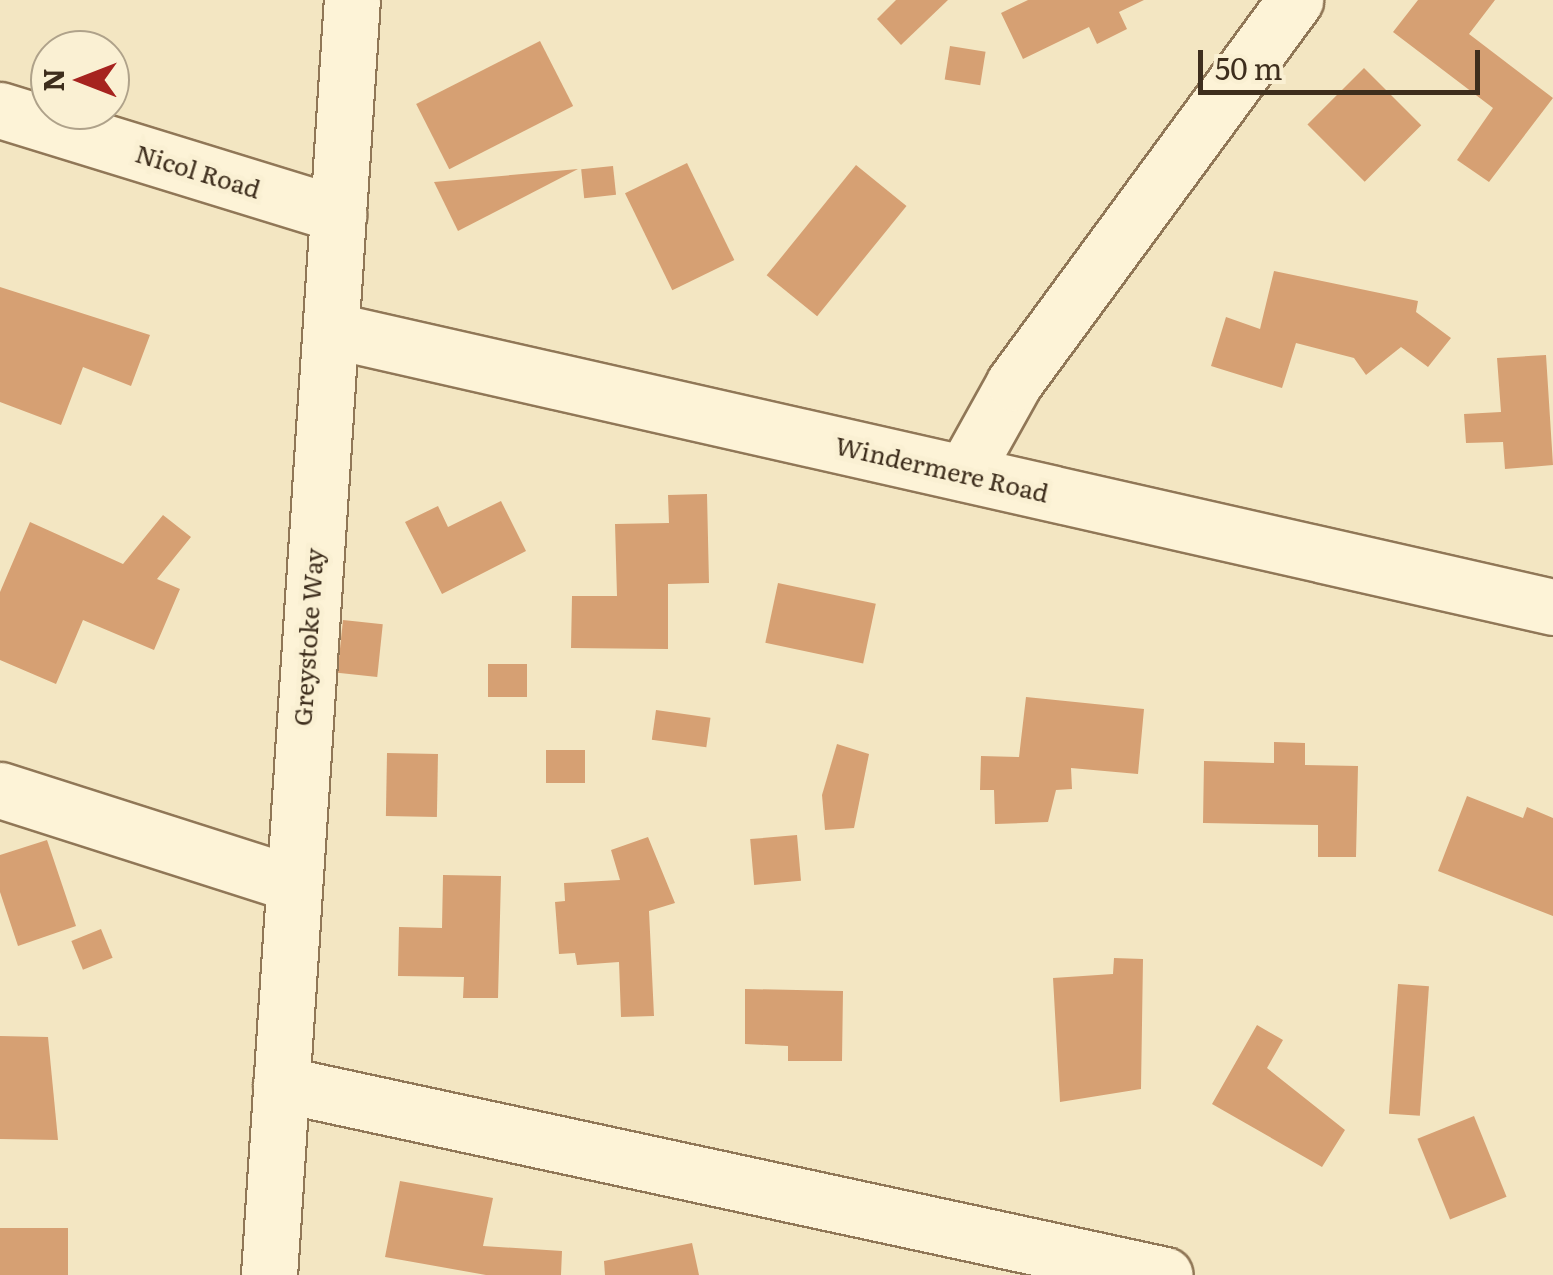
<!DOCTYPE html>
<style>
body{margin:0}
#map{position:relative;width:1553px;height:1275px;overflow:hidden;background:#f3e6c2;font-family:Literata,serif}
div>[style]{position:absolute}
.building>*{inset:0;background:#d6a073;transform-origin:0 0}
.roads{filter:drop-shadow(2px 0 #907757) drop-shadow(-2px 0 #907757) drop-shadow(0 2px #907757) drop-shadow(0 -2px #907757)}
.minor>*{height:55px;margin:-27.5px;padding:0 27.5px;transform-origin:27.5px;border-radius:27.5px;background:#fdf3d7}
span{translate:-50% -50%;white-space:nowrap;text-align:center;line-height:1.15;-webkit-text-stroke:10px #faf0d3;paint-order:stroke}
.street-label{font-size:25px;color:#3e2e1d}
.north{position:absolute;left:30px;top:30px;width:100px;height:100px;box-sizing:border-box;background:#faf0d3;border:2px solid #afa28a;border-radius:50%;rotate:270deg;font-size:28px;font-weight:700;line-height:40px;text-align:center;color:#3e2e1d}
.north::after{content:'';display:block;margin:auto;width:35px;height:45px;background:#a6231f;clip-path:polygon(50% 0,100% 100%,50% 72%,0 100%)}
.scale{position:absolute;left:1198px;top:50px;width:282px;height:45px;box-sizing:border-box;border:5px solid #3e2e1d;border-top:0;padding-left:12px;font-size:30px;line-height:35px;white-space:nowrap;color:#3e2e1d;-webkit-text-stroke:8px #faf0d3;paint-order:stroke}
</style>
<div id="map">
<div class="building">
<i style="clip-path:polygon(896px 0,948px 0,901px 45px,877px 19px)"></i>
<i style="clip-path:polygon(1028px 0,1144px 0,1119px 12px,1127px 29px,1097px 44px,1089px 27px,1023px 59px,1001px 13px)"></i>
<i style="clip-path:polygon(1418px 0,1495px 0,1469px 34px,1553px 98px,1489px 182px,1457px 160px,1493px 108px,1393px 32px)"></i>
<i style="left:540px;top:41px;width:73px;height:139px;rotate:63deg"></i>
<i style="left:950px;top:46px;width:36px;height:34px;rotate:9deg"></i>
<i style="left:1364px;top:68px;width:81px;height:80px;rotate:45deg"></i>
<i style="left:687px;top:163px;width:108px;height:69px;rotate:64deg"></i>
<i style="left:856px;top:165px;width:65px;height:142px;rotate:39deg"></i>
<i style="left:613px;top:166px;width:29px;height:32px;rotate:84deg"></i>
<i style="clip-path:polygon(578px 169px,458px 231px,434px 182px)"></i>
<i style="clip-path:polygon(1274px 271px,1418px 301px,1416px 312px,1451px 338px,1428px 367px,1401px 347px,1366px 375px,1354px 358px,1296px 343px,1282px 388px,1211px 366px,1226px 317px,1260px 329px)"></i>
<i style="clip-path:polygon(0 287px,150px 335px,131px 386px,83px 367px,61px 425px,0 402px)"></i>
<i style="clip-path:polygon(1546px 355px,1553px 465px,1505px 469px,1503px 442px,1466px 443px,1464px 414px,1501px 412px,1497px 358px)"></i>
<i style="clip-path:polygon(707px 494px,709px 583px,668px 584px,668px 649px,571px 648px,572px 596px,617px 596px,615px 524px,669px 523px,668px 495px)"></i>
<i style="clip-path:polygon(501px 501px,526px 551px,442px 594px,405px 522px,438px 506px,448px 527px)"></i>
<i style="clip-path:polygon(163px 515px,191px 537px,157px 579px,180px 589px,154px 650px,83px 620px,56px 684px,0 660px,0 592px,30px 522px,123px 564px)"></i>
<i style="left:778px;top:583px;width:100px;height:61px;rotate:12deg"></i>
<i style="left:343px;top:620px;width:40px;height:53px;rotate:6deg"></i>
<i style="left:488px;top:664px;width:39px;height:33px"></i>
<i style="clip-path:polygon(1026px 697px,1144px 709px,1138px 774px,1071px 768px,1072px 789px,1056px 790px,1048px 822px,995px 824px,994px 790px,980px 790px,981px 756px,1019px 757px)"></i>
<i style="left:656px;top:710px;width:55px;height:30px;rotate:8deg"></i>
<i style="clip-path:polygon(1274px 742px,1305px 743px,1305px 765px,1358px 766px,1356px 857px,1318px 857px,1318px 825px,1203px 823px,1204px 761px,1274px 763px)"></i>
<i style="clip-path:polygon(837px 744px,869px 754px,854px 828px,825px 830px,822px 795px)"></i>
<i style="left:546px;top:750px;width:39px;height:33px"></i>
<i style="left:387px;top:753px;width:51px;height:63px;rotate:1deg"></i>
<i style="clip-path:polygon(1467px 796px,1523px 818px,1527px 807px,1553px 818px,1553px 916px,1438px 871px)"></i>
<i style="left:797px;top:835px;width:46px;height:47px;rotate:85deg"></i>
<i style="clip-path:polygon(648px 837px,675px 903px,649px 911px,654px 1016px,621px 1017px,619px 962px,577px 965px,575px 953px,559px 954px,555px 902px,565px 901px,564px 883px,620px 880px,611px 850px)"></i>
<i style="clip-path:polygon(47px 840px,76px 926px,18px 946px,0 892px,0 855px)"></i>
<i style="clip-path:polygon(443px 875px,501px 876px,498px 998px,463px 998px,464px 977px,398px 976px,399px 927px,442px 928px)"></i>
<i style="left:101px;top:929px;width:31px;height:32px;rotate:68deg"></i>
<i style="clip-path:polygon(1114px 958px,1143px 959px,1141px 1089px,1060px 1102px,1053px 978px,1113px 974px)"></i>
<i style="left:1398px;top:984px;width:31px;height:130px;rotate:4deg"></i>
<i style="clip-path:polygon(745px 989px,843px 991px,842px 1061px,788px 1061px,788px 1046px,745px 1044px)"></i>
<i style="clip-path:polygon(1257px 1025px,1283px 1040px,1267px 1068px,1345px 1130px,1322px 1167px,1212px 1104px)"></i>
<i style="clip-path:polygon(0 1036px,48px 1037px,58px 1140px,0 1139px)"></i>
<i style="left:1474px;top:1116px;width:87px;height:61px;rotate:68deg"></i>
<i style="clip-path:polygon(400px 1181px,493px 1198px,483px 1246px,562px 1251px,561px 1275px,486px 1275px,385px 1257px)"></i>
<i style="left:0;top:1228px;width:68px;height:47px"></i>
<i style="clip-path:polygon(692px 1243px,699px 1275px,605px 1275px,604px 1261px)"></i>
</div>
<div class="roads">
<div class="minor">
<i style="left:0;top:110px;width:354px;rotate:17.1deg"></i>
<i style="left:331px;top:330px;width:1253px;rotate:12.77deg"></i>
<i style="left:964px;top:473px;width:103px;rotate:-60.9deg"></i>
<i style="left:1014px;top:383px;width:475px;rotate:-53.7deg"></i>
<i style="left:0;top:790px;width:303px;rotate:17.7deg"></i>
<i style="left:281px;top:1084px;width:904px;rotate:12.19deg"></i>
<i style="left:269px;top:1275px;width:1278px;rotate:-86.28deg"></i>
</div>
</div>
<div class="street-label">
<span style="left:198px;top:171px;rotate:17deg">Nicol Road</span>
<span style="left:942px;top:469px;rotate:13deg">Windermere Road</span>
<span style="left:308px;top:637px;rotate:-86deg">Greystoke Way</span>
</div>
<div class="north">N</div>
<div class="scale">50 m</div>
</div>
